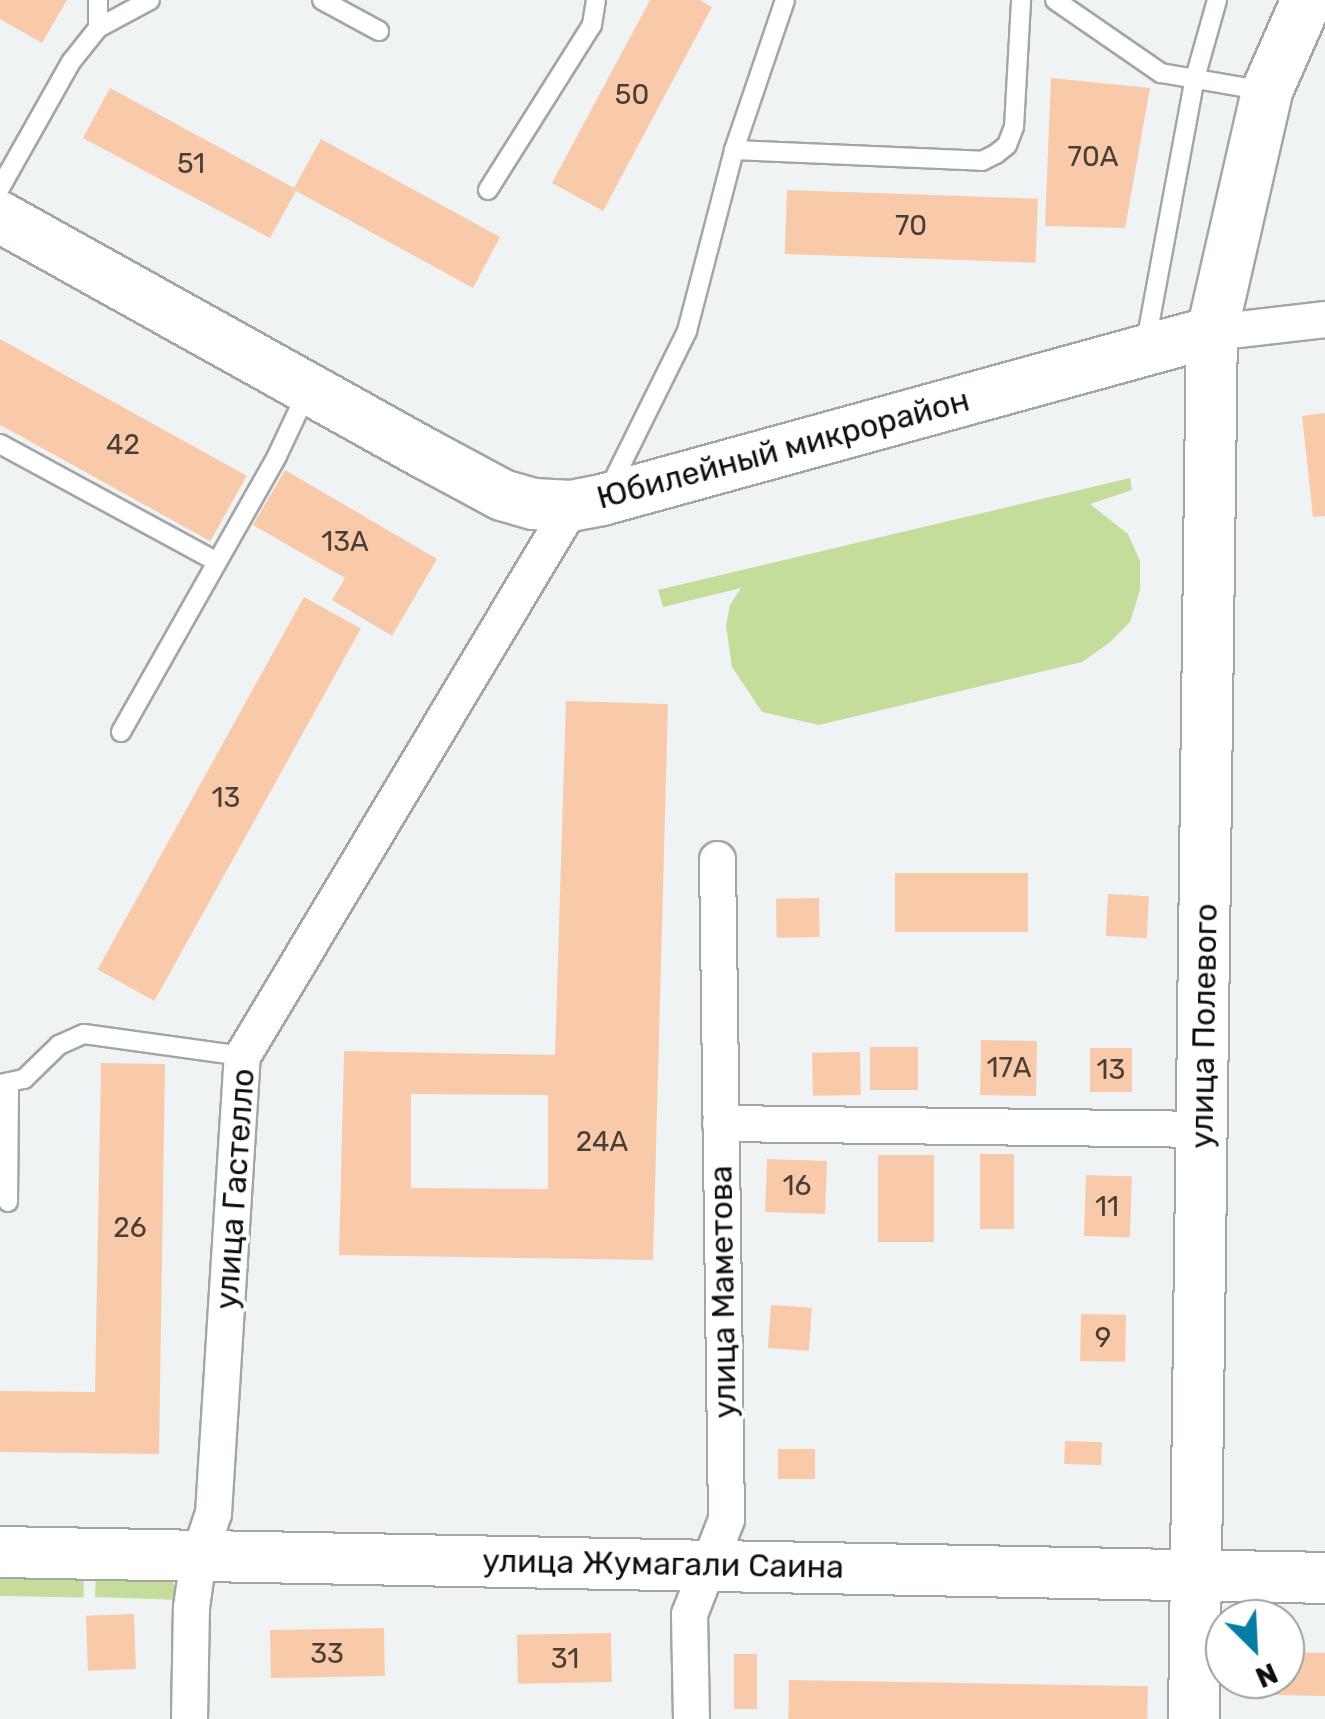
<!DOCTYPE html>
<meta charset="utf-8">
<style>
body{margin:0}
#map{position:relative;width:1325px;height:1719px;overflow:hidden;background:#f0f3f4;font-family:Rubik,sans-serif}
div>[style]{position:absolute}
.green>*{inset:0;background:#c5dd9b;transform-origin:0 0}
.building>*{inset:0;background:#f9caaa;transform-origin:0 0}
.roads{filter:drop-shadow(2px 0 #a3a5a6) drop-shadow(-2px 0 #a3a5a6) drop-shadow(0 2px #a3a5a6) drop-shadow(0 -2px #a3a5a6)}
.lane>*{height:18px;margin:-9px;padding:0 9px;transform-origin:9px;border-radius:9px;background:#fff}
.street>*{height:35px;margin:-17.5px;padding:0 17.5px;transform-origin:17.5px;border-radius:17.5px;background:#fff}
.secondary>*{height:50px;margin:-25px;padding:0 25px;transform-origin:25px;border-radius:25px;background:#fff}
span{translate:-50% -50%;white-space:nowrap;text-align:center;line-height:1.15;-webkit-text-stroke:8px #fff;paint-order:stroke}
.number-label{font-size:28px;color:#493e36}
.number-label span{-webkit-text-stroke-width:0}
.street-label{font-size:32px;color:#0e0f10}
.north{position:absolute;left:1205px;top:1599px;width:100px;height:100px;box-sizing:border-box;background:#fff;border:2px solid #9f9f9f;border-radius:50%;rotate:156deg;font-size:28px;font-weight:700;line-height:40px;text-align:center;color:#0e0f10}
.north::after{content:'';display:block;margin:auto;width:35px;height:45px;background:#077da4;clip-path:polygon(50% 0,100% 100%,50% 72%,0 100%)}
</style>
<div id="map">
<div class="green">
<i style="clip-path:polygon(1130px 478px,1132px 490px,1090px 504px,1128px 534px,1140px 561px,1140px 590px,1130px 622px,1109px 643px,1082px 662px,819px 725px,762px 712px,732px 667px,726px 626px,730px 605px,741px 588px,663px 607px,658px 590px)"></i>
<i style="left:0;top:1572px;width:84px;height:24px;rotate:1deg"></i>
<i style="clip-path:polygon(96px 1573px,172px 1580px,180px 1600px,95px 1597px)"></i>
</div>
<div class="building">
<i style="clip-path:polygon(0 0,67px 0,42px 43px,0 19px)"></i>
<i style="clip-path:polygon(650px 0,700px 0,712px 7px,603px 211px,552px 183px)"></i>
<i style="clip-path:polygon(1051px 78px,1150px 88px,1125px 228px,1045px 226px)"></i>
<i style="clip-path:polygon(110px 88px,294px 188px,321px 139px,500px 237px,473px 288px,296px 191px,270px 238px,83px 138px)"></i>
<i style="left:787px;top:190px;width:251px;height:64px;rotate:2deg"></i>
<i style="left:0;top:339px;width:282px;height:75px;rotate:29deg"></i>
<i style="clip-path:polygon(1325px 413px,1325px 516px,1313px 517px,1302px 416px)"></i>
<i style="clip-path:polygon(285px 470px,437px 559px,392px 636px,332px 600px,345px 578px,253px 525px)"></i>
<i style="left:304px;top:597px;width:65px;height:426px;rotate:29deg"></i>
<i style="clip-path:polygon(evenodd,566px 701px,668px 704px,653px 1260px,339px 1255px,344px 1051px,555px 1055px,566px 701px,411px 1094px,548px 1095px,548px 1189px,411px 1188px,411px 1094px)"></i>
<i style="left:895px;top:873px;width:133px;height:59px"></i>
<i style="left:1108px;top:894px;width:41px;height:42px;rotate:3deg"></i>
<i style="left:819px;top:898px;width:39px;height:43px;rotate:89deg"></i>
<i style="left:981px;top:1040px;width:56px;height:55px;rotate:1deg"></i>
<i style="left:870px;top:1047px;width:48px;height:43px"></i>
<i style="left:1090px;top:1048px;width:42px;height:44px"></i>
<i style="left:860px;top:1052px;width:43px;height:48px;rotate:89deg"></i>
<i style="clip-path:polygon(101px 1063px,165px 1064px,159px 1454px,0 1452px,0 1391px,95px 1392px)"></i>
<i style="left:980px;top:1154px;width:34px;height:75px"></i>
<i style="left:878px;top:1155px;width:56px;height:87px"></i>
<i style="left:767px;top:1159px;width:60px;height:53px;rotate:2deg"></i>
<i style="left:1086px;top:1175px;width:46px;height:61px;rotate:2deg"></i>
<i style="left:771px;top:1305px;width:41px;height:43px;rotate:4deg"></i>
<i style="left:1081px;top:1314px;width:45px;height:47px;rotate:1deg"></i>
<i style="left:1065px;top:1441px;width:37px;height:23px;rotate:2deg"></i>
<i style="left:778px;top:1449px;width:37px;height:30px"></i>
<i style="left:134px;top:1614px;width:55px;height:48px;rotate:88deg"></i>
<i style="left:384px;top:1628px;width:48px;height:114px;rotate:89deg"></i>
<i style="left:611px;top:1633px;width:49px;height:94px;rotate:89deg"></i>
<i style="clip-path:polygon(1285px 1652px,1325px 1653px,1325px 1696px,1275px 1695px,1276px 1679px,1285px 1679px)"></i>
<i style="left:734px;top:1654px;width:23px;height:55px"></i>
<i style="left:789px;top:1680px;width:359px;height:39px;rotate:1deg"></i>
</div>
<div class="roads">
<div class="lane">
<i style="left:98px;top:0;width:28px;rotate:90deg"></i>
<i style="left:322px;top:0;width:65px;rotate:28.5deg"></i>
<i style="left:1055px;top:0;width:129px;rotate:34.6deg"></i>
<i style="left:1161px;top:73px;width:107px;rotate:9.7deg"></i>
<i style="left:734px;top:150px;width:248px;rotate:2.5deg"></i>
<i style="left:982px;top:161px;width:16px;rotate:-27deg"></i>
<i style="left:996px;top:154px;width:14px;rotate:-39deg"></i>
<i style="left:1007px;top:145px;width:19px;rotate:-69deg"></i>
<i style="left:1014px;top:127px;width:127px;rotate:-86.8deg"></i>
<i style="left:0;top:188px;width:145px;rotate:-60.6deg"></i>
<i style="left:71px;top:62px;width:43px;rotate:-51.5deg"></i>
<i style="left:98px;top:28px;width:59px;rotate:-28.3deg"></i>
<i style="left:488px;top:190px;width:195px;rotate:-57.8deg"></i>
<i style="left:592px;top:25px;width:25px;rotate:-81deg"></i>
<i style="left:1145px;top:347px;width:274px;rotate:-79.5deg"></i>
<i style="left:1195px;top:78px;width:81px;rotate:-74.2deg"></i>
<i style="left:0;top:444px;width:247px;rotate:28.5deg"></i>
<i style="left:610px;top:487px;width:174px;rotate:-63.7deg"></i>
<i style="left:687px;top:331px;width:187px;rotate:-75.4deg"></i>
<i style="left:734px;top:150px;width:158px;rotate:-71.2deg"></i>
<i style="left:121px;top:732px;width:317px;rotate:-60.5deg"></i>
<i style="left:277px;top:456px;width:73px;rotate:-64.8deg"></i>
<i style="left:0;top:1084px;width:25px;rotate:-12deg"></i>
<i style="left:24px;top:1079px;width:49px;rotate:-44.2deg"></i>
<i style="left:59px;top:1045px;width:27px;rotate:-24deg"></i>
<i style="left:84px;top:1034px;width:160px;rotate:7.9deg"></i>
<i style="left:8px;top:1202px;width:118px;rotate:-89.5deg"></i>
</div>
<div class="street">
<i style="left:1212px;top:332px;width:114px;rotate:-6.6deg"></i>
<i style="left:720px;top:1123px;width:482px;rotate:0.7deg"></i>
<i style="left:189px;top:1719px;width:112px;rotate:-89deg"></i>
<i style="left:191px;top:1607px;width:50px;rotate:-82deg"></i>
<i style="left:198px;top:1557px;width:46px;rotate:-71.2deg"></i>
<i style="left:213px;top:1513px;width:458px;rotate:-86.4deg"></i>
<i style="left:242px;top:1056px;width:641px;rotate:-59.11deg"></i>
<i style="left:691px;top:1719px;width:105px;rotate:-91.1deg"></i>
<i style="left:689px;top:1614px;width:102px;rotate:-68.7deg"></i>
<i style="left:726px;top:1519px;width:660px;rotate:-90.78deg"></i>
</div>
<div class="secondary">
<i style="left:0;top:217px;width:487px;rotate:29.1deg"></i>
<i style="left:426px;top:454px;width:86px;rotate:28.3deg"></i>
<i style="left:502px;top:495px;width:33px;rotate:16deg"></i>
<i style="left:534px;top:504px;width:37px;rotate:3deg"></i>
<i style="left:571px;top:506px;width:32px;rotate:-11deg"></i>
<i style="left:602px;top:500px;width:633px;rotate:-15.4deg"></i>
<i style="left:0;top:1552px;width:1325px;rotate:1.12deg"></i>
<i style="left:1194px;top:1719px;width:1387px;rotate:-89.26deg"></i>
<i style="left:1212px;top:332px;width:247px;rotate:-77.1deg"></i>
<i style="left:1267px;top:91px;width:99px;rotate:-66.3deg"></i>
</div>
</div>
<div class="number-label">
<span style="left:632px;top:95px">50</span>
<span style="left:1093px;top:157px">70А</span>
<span style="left:191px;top:164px">51</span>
<span style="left:911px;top:226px">70</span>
<span style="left:123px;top:445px">42</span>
<span style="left:345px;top:542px">13А</span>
<span style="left:226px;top:798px">13</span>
<span style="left:1009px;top:1068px">17А</span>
<span style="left:1111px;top:1070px">13</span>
<span style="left:602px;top:1142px">24А</span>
<span style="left:797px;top:1186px">16</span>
<span style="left:1107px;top:1207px">11</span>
<span style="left:130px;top:1228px">26</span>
<span style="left:1103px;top:1338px">9</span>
<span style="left:327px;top:1654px">33</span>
<span style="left:565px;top:1659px">31</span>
</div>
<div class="street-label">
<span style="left:783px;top:449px;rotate:-15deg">Юбилейный микрорайон</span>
<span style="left:1204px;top:1026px;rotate:-89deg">улица Полевого</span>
<span style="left:235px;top:1189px;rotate:-86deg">улица Гастелло</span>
<span style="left:723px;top:1292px;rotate:-91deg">улица Маметова</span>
<span style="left:663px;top:1564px;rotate:1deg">улица Жумагали Саина</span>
</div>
<div class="north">N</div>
</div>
